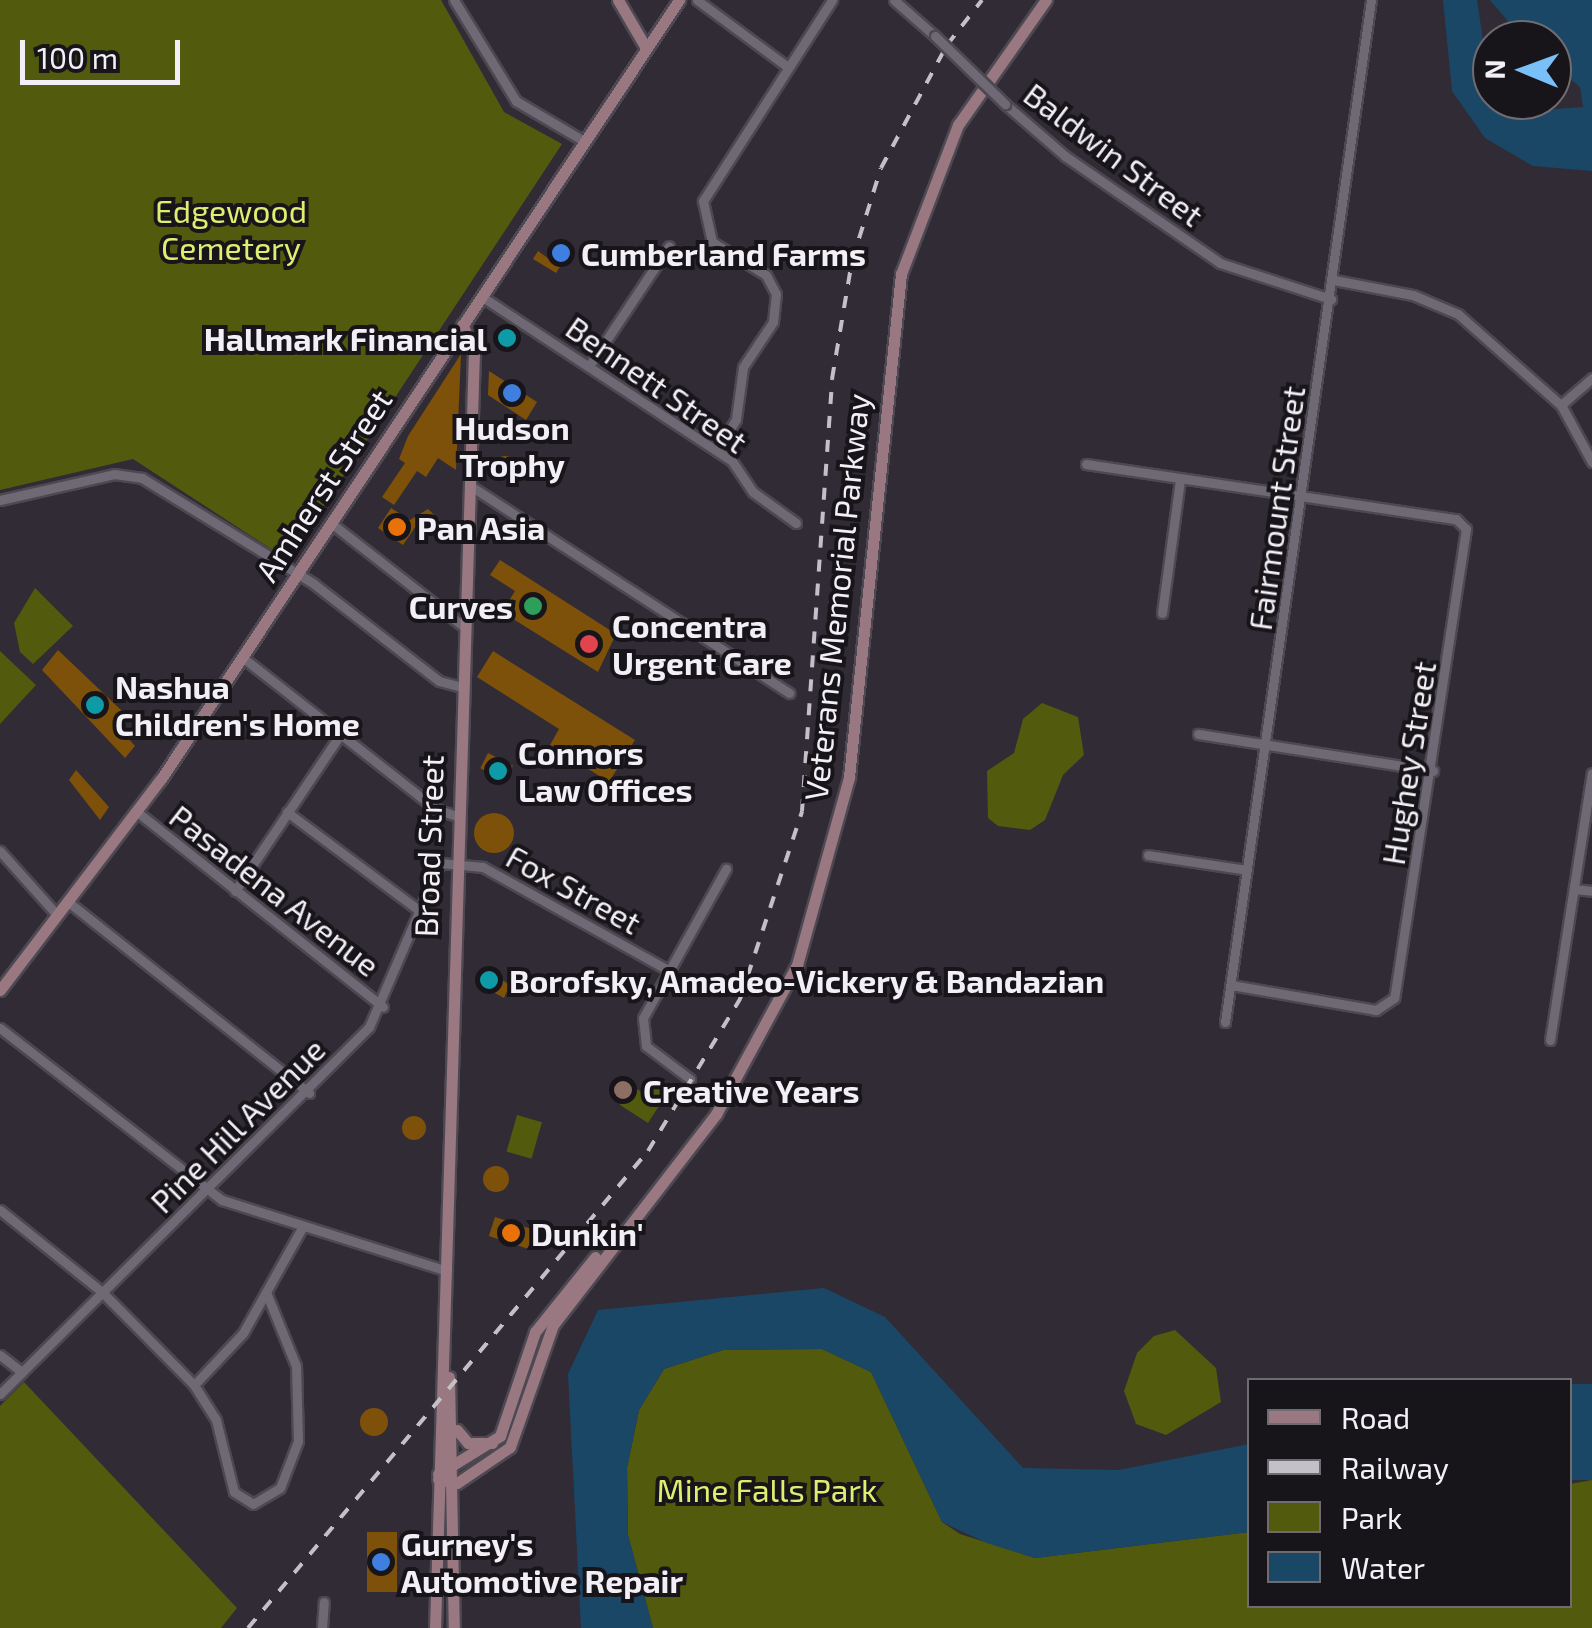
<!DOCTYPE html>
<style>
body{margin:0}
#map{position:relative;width:1592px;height:1628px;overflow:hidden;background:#302b35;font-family:"Exo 2",sans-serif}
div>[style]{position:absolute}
.green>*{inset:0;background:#525a0d;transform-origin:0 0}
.water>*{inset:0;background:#1b4767;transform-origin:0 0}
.building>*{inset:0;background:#7d510a;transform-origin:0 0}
.round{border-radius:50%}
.roads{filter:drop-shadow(2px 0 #4d4851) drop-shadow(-2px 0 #4d4851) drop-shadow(0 2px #4d4851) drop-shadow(0 -2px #4d4851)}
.street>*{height:9px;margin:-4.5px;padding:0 4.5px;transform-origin:4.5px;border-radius:4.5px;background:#6f6975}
.secondary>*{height:11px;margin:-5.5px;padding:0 5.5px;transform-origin:5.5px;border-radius:5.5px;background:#997881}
.rail>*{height:4px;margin-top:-2px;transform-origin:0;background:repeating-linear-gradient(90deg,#c4c0c7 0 12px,transparent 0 24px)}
.bridges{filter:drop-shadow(2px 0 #4d4851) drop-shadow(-2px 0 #4d4851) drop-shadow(0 2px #4d4851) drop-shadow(0 -2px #4d4851)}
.street-bridge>*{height:9px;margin:-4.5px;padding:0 4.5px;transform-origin:4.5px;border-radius:4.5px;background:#6f6975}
.dots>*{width:28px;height:28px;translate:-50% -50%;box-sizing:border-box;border:5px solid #171519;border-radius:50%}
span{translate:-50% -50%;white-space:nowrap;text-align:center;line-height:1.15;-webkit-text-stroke:8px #171519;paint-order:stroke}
.street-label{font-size:32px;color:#f3eff6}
.park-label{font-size:32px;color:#deee71}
.poi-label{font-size:32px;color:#f3eff6;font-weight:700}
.left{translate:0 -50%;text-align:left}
.right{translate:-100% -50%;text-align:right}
.legend{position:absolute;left:1247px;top:1378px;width:325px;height:230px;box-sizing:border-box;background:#171519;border:2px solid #6f6c71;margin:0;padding:12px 18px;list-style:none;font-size:30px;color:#f3eff6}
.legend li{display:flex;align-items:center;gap:20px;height:50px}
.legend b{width:50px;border:2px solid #6f6c71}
.north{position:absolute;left:1472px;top:20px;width:100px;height:100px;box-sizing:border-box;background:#171519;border:2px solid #6f6c71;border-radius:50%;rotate:271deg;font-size:28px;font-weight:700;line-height:40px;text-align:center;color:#f3eff6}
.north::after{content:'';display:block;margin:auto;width:35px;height:45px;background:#79bff8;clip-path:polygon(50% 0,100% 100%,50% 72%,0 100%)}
.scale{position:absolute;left:20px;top:40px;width:160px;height:45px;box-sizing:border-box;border:5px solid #f3eff6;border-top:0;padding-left:12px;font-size:30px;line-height:35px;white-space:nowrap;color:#f3eff6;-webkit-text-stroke:8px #171519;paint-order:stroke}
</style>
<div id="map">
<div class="green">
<i style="clip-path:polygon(0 0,441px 0,504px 112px,562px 144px,288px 560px,133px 459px,0 490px)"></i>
<i style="clip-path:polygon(35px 588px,73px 626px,33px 664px,20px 652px,14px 623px)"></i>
<i style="clip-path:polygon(0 651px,36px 685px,0 724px)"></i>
<i style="clip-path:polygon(1042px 703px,1078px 717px,1084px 755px,1063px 775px,1045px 820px,1030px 830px,998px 826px,988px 818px,987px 771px,1014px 753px,1023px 719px)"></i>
<i style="clip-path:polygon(649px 1081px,668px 1092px,648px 1123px,620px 1105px,631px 1086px,642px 1092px)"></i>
<i style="left:517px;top:1115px;width:26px;height:38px;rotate:16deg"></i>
<i style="clip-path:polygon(1175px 1330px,1216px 1368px,1221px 1402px,1166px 1435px,1136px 1424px,1124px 1391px,1137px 1353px,1154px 1336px)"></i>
<i style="clip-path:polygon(822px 1349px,871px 1372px,942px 1522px,960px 1534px,1035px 1558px,1249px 1532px,1250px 1606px,1570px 1606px,1570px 1484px,1592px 1480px,1592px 1628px,653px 1628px,628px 1535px,627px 1468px,639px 1410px,664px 1369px,723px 1350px)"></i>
<i style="clip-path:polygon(24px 1382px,237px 1608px,221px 1628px,0 1628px,0 1406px)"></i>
</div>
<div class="water">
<i style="clip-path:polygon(1443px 0,1477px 0,1492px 100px,1541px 110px,1583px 107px,1580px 87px,1552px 64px,1552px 40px,1524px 40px,1490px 0,1592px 0,1592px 171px,1533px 166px,1485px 138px,1452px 91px)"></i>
<i style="clip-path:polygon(824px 1288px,885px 1317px,1023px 1468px,1119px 1470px,1249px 1444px,1249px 1532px,1035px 1558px,987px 1543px,942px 1522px,871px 1372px,822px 1349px,723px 1350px,664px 1369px,639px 1410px,627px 1468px,628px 1535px,653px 1628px,581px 1628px,568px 1374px,598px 1310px)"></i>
<i style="left:1592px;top:1384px;width:96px;height:23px;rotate:90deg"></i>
</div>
<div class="building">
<i style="clip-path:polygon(561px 241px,572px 248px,556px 273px,533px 259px,538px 251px,549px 259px)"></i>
<i style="clip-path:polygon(461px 354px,456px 470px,438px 458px,426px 477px,417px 471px,394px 505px,382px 497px,405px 463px,399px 459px,408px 436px)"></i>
<i style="clip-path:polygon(489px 371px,537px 402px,526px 420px,488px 395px)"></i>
<i class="round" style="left:493px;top:456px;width:24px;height:24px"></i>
<i style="clip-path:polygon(391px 508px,410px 520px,428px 509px,446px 526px,439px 536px,418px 523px,403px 545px,378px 528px)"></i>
<i style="clip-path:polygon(500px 560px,616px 634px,598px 672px,502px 612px,515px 591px,490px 575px)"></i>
<i style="clip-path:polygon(58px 650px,122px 711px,113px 721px,135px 746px,125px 758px,42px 670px)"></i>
<i style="clip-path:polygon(493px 651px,635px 740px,609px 782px,550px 745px,559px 729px,477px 677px)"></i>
<i style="left:488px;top:753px;width:28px;height:17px;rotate:27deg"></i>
<i style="clip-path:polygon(76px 770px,109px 807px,100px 820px,69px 780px)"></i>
<i class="round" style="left:474px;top:813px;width:40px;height:40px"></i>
<i style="clip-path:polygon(484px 968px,510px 985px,504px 998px,477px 983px)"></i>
<i class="round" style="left:402px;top:1116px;width:24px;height:24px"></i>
<i class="round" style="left:483px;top:1166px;width:26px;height:26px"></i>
<i style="left:495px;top:1217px;width:41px;height:20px;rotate:18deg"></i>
<i class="round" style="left:360px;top:1408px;width:28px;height:28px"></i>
<i style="left:367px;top:1532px;width:30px;height:60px"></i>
</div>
<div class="roads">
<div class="street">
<i style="left:454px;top:0;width:119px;rotate:58.5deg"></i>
<i style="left:516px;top:101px;width:79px;rotate:30.5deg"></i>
<i style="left:697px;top:0;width:113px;rotate:36.4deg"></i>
<i style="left:894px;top:0;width:55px;rotate:41.3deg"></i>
<i style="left:1005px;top:104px;width:79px;rotate:40.9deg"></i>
<i style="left:1065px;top:156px;width:188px;rotate:34.6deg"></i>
<i style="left:1220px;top:263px;width:117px;rotate:18deg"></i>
<i style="left:1334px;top:280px;width:80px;rotate:10.8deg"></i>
<i style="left:1413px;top:295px;width:49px;rotate:22.9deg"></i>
<i style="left:1458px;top:314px;width:137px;rotate:41.5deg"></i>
<i style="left:1561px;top:405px;width:65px;rotate:61.5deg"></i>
<i style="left:481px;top:296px;width:300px;rotate:33.3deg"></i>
<i style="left:732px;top:461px;width:37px;rotate:56deg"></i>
<i style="left:753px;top:492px;width:53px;rotate:35.8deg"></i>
<i style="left:589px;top:366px;width:144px;rotate:-56.3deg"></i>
<i style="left:1561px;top:405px;width:41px;rotate:-41.1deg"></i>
<i style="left:717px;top:450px;width:36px;rotate:-58deg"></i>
<i style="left:736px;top:419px;width:52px;rotate:-82.3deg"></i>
<i style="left:743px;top:367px;width:54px;rotate:-56.3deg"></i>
<i style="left:773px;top:322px;width:28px;rotate:-84deg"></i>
<i style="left:776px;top:294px;width:21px;rotate:-118deg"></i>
<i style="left:766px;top:275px;width:63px;rotate:-148.6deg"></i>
<i style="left:712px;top:242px;width:42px;rotate:-102.4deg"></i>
<i style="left:703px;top:201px;width:239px;rotate:-57.3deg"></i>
<i style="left:1086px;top:464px;width:374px;rotate:8.5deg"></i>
<i style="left:1456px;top:519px;width:14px;rotate:45deg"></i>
<i style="left:1466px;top:529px;width:474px;rotate:98.7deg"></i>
<i style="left:1394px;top:998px;width:22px;rotate:146deg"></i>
<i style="left:1376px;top:1010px;width:147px;rotate:-170.2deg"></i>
<i style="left:469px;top:485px;width:382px;rotate:33deg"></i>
<i style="left:0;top:500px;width:117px;rotate:-12.8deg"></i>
<i style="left:114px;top:474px;width:28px;rotate:8deg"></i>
<i style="left:142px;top:478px;width:202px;rotate:31.6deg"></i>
<i style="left:314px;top:584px;width:158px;rotate:37.8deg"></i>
<i style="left:439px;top:681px;width:23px;rotate:15deg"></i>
<i style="left:331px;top:523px;width:167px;rotate:38deg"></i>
<i style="left:1162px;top:613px;width:135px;rotate:-82.3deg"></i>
<i style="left:242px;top:657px;width:246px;rotate:38.1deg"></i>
<i style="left:436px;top:809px;width:21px;rotate:19deg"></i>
<i style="left:1198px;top:734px;width:238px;rotate:8.9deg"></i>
<i style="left:136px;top:811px;width:315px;rotate:38.4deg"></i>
<i style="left:287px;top:812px;width:166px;rotate:36.7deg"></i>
<i style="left:0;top:851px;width:86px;rotate:48.3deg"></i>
<i style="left:1148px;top:855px;width:100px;rotate:8.6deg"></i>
<i style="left:1574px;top:889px;width:18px;rotate:6deg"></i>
<i style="left:235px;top:891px;width:188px;rotate:-56.1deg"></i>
<i style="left:67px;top:901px;width:309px;rotate:38.4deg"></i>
<i style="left:1225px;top:1022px;width:1032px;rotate:-81.87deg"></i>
<i style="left:0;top:1028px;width:281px;rotate:37.8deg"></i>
<i style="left:222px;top:1200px;width:236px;rotate:17.5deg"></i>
<i style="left:1550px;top:1040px;width:270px;rotate:-81.1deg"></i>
<i style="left:690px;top:1079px;width:55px;rotate:-143.1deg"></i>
<i style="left:646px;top:1046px;width:28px;rotate:-96deg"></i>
<i style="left:643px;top:1018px;width:171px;rotate:-60.9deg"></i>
<i style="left:0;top:1210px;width:131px;rotate:38.8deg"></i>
<i style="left:102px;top:1292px;width:131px;rotate:45.3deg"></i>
<i style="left:194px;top:1385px;width:41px;rotate:57.8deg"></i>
<i style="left:216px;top:1420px;width:74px;rotate:76deg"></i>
<i style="left:234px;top:1492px;width:22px;rotate:32deg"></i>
<i style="left:253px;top:1504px;width:31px;rotate:-31deg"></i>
<i style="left:280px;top:1488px;width:50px;rotate:-69deg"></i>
<i style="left:298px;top:1441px;width:75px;rotate:-91.5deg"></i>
<i style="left:296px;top:1366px;width:80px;rotate:-112.1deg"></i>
<i style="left:0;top:1355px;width:28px;rotate:38deg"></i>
<i style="left:194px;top:1385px;width:71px;rotate:-46.7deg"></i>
<i style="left:243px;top:1333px;width:120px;rotate:-60.7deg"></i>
<i style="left:0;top:1394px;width:520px;rotate:-44.84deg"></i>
<i style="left:369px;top:1027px;width:179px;rotate:-66.6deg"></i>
<i style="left:440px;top:863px;width:43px;rotate:5.3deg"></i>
<i style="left:483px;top:867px;width:210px;rotate:29.1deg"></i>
<i style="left:322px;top:1628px;width:26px;rotate:-86deg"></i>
</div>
<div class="secondary">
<i style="left:618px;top:0;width:56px;rotate:59.7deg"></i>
<i style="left:0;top:990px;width:265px;rotate:-52.7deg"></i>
<i style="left:161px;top:779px;width:936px;rotate:-56.38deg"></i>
<i style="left:449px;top:1377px;width:251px;rotate:88.9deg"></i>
<i style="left:457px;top:1430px;width:17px;rotate:50deg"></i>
<i style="left:468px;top:1443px;width:24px"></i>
<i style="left:438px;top:1474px;width:73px;rotate:-31.5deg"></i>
<i style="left:500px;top:1436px;width:110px;rotate:-71.4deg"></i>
<i style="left:535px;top:1332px;width:96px;rotate:-51.3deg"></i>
<i style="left:438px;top:1479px;width:19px;rotate:12deg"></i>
<i style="left:457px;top:1483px;width:64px;rotate:-34.2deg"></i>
<i style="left:510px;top:1447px;width:129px;rotate:-70.6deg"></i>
<i style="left:553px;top:1325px;width:267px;rotate:-52.3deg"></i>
<i style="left:716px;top:1114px;width:170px;rotate:-61.5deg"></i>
<i style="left:797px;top:965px;width:195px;rotate:-74.5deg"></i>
<i style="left:849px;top:777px;width:506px;rotate:-84.1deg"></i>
<i style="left:901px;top:274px;width:160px;rotate:-69.1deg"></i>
<i style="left:958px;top:125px;width:153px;rotate:-54.9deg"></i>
<i style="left:435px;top:1628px;width:1276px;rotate:-88.25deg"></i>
<i style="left:474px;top:353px;width:31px;rotate:-112deg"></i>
</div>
</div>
<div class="rail">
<i style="left:248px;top:1628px;width:623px;rotate:-50.02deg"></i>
<i style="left:648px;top:1151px;width:178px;rotate:-58.8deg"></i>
<i style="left:740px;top:999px;width:198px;rotate:-71.7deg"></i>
<i style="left:802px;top:811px;width:433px;rotate:-86deg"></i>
<i style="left:832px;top:379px;width:120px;rotate:-80.4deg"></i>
<i style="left:852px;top:261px;width:97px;rotate:-72.7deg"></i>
<i style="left:881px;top:168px;width:140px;rotate:-61.8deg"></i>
<i style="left:947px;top:45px;width:57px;rotate:-52.1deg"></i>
</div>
<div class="bridges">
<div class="street-bridge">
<i style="left:935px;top:36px;width:98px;rotate:44.2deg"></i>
</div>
</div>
<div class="dots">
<i style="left:561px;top:253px;background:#3f7fe0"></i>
<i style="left:507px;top:338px;background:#0f9aa8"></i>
<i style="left:512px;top:393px;background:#3f7fe0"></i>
<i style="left:397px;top:527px;background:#e8710a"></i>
<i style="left:533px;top:606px;background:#2e9e5b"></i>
<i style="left:589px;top:644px;background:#e0444e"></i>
<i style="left:95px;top:705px;background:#0f9aa8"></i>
<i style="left:498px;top:771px;background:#0f9aa8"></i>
<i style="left:489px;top:980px;background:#0f9aa8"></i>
<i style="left:623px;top:1090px;background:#8d6e63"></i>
<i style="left:511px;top:1233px;background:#e8710a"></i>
<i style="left:381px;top:1562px;background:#3f7fe0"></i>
</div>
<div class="street-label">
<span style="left:1114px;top:154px;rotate:37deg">Baldwin Street</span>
<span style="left:657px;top:384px;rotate:35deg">Bennett Street</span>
<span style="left:323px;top:485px;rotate:-57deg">Amherst Street</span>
<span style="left:1276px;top:508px;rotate:-82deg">Fairmount Street</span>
<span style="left:836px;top:597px;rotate:-84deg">Veterans Memorial Parkway</span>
<span style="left:1408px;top:763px;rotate:-81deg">Hughey Street</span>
<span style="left:428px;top:846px;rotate:-88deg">Broad Street</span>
<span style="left:574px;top:889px;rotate:29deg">Fox Street</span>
<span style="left:275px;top:890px;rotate:38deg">Pasadena Avenue</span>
<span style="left:237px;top:1125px;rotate:-45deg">Pine Hill Avenue</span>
</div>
<div class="park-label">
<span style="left:231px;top:229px">Edgewood<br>Cemetery</span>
<span style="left:767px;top:1489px">Mine Falls Park</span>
</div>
<div class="poi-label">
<span class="left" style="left:581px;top:253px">Cumberland Farms</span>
<span class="right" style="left:487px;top:338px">Hallmark Financial</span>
<span style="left:512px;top:446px">Hudson<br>Trophy</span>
<span class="left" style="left:417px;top:527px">Pan Asia</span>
<span class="right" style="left:513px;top:606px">Curves</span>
<span class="left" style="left:612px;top:644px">Concentra<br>Urgent Care</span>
<span class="left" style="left:115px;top:705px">Nashua<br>Children's Home</span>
<span class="left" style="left:518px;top:771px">Connors<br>Law Offices</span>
<span class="left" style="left:509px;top:980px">Borofsky, Amadeo-Vickery &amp; Bandazian</span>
<span class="left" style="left:643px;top:1090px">Creative Years</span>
<span class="left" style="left:531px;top:1233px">Dunkin'</span>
<span class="left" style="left:401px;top:1562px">Gurney's<br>Automotive Repair</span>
</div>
<ul class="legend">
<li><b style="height:12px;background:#997881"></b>Road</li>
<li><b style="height:12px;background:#c4c0c7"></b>Railway</li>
<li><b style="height:28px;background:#525a0d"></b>Park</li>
<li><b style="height:28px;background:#1b4767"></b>Water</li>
</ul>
<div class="north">N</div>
<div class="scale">100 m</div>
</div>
